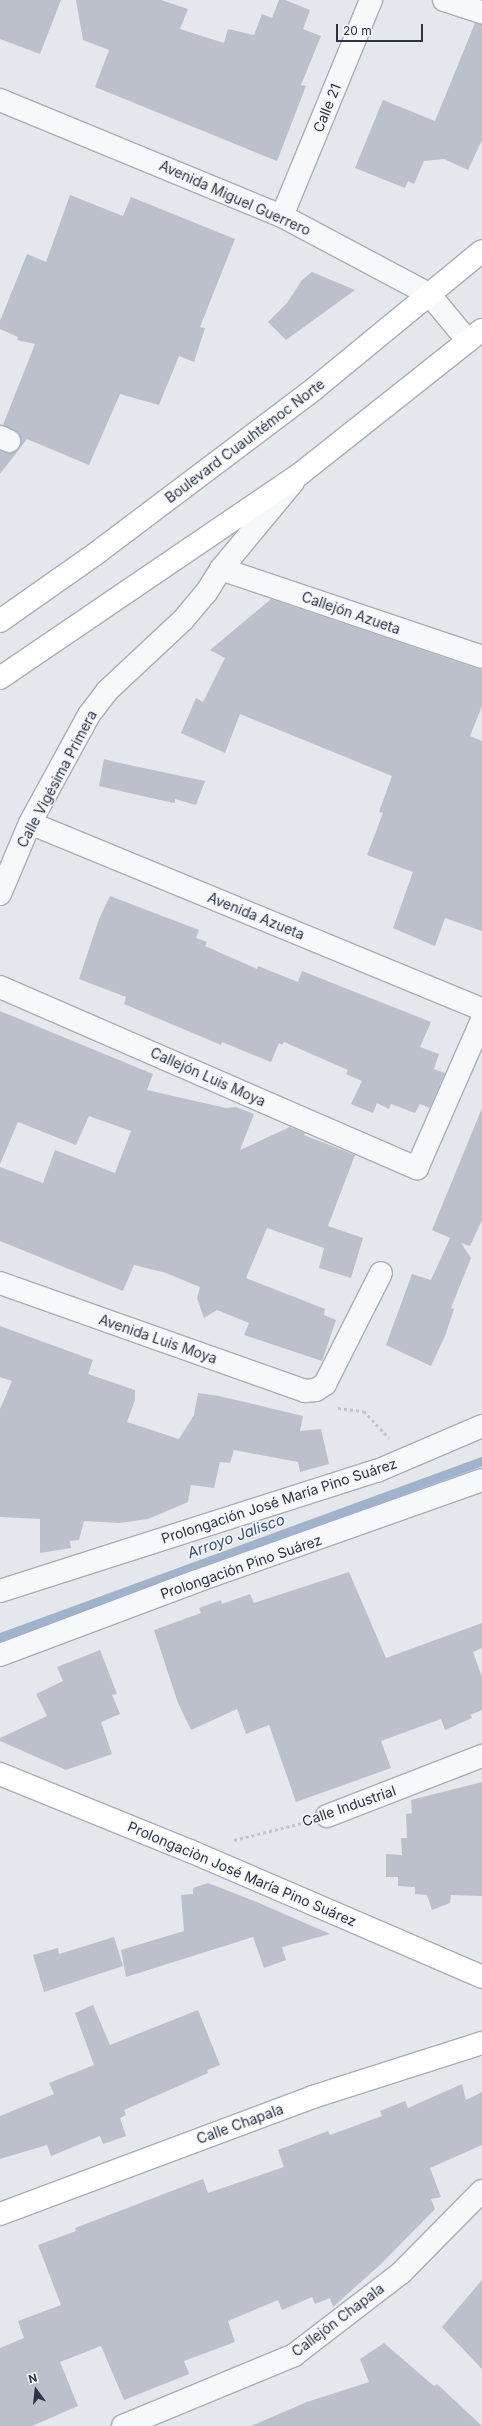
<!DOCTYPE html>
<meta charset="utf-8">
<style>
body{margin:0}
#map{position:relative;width:482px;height:2426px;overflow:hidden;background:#e4e7ec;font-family:Inter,sans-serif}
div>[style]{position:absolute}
.stream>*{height:9px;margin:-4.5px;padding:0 4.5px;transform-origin:4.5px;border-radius:4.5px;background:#9fb4cc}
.building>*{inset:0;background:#bbc0ca}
.path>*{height:2.5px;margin-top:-1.25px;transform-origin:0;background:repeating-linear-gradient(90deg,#c2c5cb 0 3px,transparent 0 6px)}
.roads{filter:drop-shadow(1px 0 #a9aeb7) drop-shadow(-1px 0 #a9aeb7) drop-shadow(0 1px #a9aeb7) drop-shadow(0 -1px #a9aeb7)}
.minor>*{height:22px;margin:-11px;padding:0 11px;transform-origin:11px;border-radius:11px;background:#f7f8fa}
.major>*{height:22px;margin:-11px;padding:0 11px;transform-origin:11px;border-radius:11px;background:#fff}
span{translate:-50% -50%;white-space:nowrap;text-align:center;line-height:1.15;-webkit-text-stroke:3px #f4f6f9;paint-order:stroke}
.street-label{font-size:14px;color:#2b3445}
.water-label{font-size:15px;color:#34527a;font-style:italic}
.north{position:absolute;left:16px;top:2370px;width:40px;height:40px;-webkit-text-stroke:3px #f4f6f9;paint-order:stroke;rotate:345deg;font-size:11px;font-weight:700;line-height:16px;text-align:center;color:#2b3445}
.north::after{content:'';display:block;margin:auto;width:14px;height:18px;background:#2b3445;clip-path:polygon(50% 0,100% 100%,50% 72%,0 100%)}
.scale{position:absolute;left:336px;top:24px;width:87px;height:18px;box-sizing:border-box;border:2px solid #2b3445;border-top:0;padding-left:5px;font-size:12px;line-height:14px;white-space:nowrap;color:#2b3445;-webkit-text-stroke:3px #f4f6f9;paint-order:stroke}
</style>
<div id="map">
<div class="stream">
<i style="left:0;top:1637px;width:513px;rotate:-20.06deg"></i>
</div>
<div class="building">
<i style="clip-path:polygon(0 0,61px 0,40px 54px,0 39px)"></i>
<i style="clip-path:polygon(76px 0,161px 0,188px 9px,180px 29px,224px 43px,228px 29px,254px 35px,262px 14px,272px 18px,279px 0,285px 0,310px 10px,303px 29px,321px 36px,301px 85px,306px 86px,277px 161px,95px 87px,109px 50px,83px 40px)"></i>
<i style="clip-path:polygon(475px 23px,482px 24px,482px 140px,468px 170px,444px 159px,424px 161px,414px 184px,408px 181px,405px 188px,355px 168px,383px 100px,435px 121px)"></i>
<i style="clip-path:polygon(70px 195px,123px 216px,131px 197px,235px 239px,200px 327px,205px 328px,194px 362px,179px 356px,159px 405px,120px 394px,89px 465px,27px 439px,0 474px,0 451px,11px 453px,21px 446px,19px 433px,3px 425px,35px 344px,17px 340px,18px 337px,0 329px,0 321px,27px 254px,46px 262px)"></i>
<i style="clip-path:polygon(312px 272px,355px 290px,286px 340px,268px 322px,287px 303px,302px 280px)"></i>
<i style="clip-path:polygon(271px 599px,482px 670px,482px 706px,470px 736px,482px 741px,482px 931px,445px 918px,435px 946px,393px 928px,413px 872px,367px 855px,383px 813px,379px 812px,392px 776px,240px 714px,225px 753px,181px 733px,196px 698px,203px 702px,225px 658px,210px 650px)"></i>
<i style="clip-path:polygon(104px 759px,115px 762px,205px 781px,196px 805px,175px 799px,175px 803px,160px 800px,99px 786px)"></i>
<i style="clip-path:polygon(110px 896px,199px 930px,196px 938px,207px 942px,205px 946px,257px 969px,258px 966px,298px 982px,302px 971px,431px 1022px,420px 1047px,439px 1054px,434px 1069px,445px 1073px,430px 1108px,420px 1104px,415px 1113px,391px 1104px,389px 1109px,377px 1103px,373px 1113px,351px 1104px,362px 1081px,346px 1074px,348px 1070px,284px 1042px,282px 1045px,279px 1043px,271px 1062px,222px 1042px,221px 1045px,124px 1004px,126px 997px,79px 979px,99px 919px)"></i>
<i style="clip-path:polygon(0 1011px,153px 1074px,147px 1090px,226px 1108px,236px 1107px,254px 1114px,240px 1150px,290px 1127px,305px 1133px,304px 1135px,355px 1155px,328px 1226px,363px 1238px,351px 1278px,319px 1268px,324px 1248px,267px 1228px,246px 1278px,325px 1309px,324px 1315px,336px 1320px,322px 1361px,244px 1335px,249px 1323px,217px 1310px,204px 1318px,197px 1298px,200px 1287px,166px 1273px,134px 1265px,123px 1291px,0 1241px,0 1167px,43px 1183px,55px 1150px,115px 1173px,131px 1131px,89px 1116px,76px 1145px,18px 1122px,0 1164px)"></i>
<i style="clip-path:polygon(482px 1108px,482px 1220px,470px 1246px,461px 1243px,471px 1258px,451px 1308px,454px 1309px,445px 1336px,431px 1366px,386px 1345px,412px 1274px,431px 1280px,450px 1238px,432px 1230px)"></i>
<i style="clip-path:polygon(0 1326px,93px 1360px,88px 1374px,135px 1390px,135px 1400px,127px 1422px,179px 1439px,194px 1415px,198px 1393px,219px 1396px,303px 1416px,300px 1431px,321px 1429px,329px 1464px,300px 1472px,298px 1462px,234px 1450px,230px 1463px,220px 1462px,214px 1488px,191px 1485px,188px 1502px,148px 1519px,119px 1523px,84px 1521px,79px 1540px,70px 1541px,71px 1548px,40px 1553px,40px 1519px,0 1517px,0 1409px,12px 1381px,0 1377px)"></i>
<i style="clip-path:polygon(349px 1572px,386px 1658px,482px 1623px,482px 1648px,473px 1652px,482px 1677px,482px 1710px,470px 1715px,472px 1718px,445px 1730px,441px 1719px,381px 1741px,391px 1768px,296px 1802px,269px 1725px,246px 1734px,237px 1709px,191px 1730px,178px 1703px,154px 1630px,201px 1613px,199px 1608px,221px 1600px,222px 1604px,250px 1594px,254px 1603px)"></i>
<i style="clip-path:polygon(100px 1650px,117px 1694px,112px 1695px,120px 1714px,101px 1722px,112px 1754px,66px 1770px,0 1741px,0 1738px,47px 1716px,36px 1694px,63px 1681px,57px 1667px)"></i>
<i style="clip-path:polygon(482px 1782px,482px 1896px,451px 1895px,450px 1903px,432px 1910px,427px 1895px,415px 1894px,415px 1887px,398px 1886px,398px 1877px,386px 1877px,386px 1854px,402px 1855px,401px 1838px,407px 1838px,406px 1814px,412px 1813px,411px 1800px)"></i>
<i style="clip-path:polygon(208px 1883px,259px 1903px,330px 1934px,282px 1947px,286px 1960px,264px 1968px,253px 1937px,126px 1977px,121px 1950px,184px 1931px,181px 1895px,193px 1894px,193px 1888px)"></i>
<i style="clip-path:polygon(114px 1937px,123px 1966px,44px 1992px,33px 1955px,58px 1948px,59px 1954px)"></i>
<i style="clip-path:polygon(93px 2005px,110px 2045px,198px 2010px,220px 2065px,207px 2070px,208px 2073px,124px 2110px,126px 2115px,120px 2118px,126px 2136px,103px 2144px,100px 2136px,51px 2156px,47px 2145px,0 2159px,0 2116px,54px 2094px,49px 2083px,94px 2065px,75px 2013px)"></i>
<i style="clip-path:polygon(462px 2084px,466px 2100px,482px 2092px,482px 2145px,430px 2168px,441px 2197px,431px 2199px,435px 2209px,382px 2263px,333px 2307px,330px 2298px,315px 2304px,312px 2297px,282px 2310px,278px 2300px,228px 2321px,235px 2342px,184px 2361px,189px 2374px,124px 2400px,101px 2346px,60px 2362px,78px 2406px,32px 2426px,0 2426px,0 2348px,24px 2338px,18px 2321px,61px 2305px,38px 2245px,76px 2231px,75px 2228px,203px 2179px,208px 2193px,284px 2167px,278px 2150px,328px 2131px,330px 2135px,382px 2116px,380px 2111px,405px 2101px,408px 2108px)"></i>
<i style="clip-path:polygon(482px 2280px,482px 2369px,442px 2327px)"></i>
<i style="clip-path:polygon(384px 2343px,434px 2386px,437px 2384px,482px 2426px,251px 2426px,307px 2402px,369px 2382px,360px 2359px)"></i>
</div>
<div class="path">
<i style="left:338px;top:1408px;width:26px;rotate:7deg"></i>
<i style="left:364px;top:1411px;width:37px;rotate:47deg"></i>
<i style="left:234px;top:1840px;width:70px;rotate:-14deg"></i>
</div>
<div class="roads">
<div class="minor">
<i style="left:444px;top:0;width:40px;rotate:18deg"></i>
<i style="left:0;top:100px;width:305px;rotate:22.4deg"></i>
<i style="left:282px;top:216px;width:166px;rotate:28deg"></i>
<i style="left:429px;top:294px;width:61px;rotate:50.3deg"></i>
<i style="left:282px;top:216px;width:234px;rotate:-67.6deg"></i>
<i style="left:0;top:437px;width:10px;rotate:24deg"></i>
<i style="left:221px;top:569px;width:275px;rotate:18.6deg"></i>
<i style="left:30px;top:823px;width:489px;rotate:22.4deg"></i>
<i style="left:0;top:894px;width:77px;rotate:-67.1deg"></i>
<i style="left:30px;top:823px;width:123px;rotate:-61.4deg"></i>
<i style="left:89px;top:715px;width:30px;rotate:-53deg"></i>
<i style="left:107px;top:691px;width:104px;rotate:-43.1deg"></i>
<i style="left:183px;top:620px;width:35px;rotate:-50deg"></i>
<i style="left:206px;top:593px;width:28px;rotate:-58deg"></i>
<i style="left:221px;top:569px;width:113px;rotate:-50.4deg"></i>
<i style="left:0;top:987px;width:455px;rotate:23.5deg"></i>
<i style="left:417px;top:1168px;width:162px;rotate:-66.3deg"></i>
<i style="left:0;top:1283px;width:324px;rotate:19.5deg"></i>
<i style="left:305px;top:1391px;width:11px;rotate:-5deg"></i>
<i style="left:316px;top:1390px;width:11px;rotate:-34deg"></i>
<i style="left:325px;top:1384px;width:124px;rotate:-63.2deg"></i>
<i style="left:0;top:1591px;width:396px;rotate:-17.7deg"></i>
<i style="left:377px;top:1471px;width:114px;rotate:-23.2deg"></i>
<i style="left:0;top:1655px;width:210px;rotate:-20.6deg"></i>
<i style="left:197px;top:1581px;width:302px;rotate:-19.5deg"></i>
<i style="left:327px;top:1816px;width:166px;rotate:-21.2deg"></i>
<i style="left:123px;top:2426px;width:185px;rotate:-22.5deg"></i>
<i style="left:294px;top:2355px;width:135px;rotate:-37.5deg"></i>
<i style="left:401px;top:2273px;width:115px;rotate:-45.4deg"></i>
</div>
<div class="major">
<i style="left:0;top:621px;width:120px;rotate:-35.1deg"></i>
<i style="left:98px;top:552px;width:271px;rotate:-37deg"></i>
<i style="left:314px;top:389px;width:217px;rotate:-39.4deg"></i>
<i style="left:0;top:678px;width:363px;rotate:-34.2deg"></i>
<i style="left:300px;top:474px;width:232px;rotate:-38.4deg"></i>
<i style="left:0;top:1774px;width:205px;rotate:22.1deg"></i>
<i style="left:190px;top:1851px;width:318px;rotate:23.3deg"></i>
<i style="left:0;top:2214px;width:334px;rotate:-20.5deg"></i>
<i style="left:313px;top:2097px;width:177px;rotate:-17.7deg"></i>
</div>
</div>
<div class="street-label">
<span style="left:327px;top:108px;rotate:-68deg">Calle 21</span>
<span style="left:235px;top:198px;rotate:24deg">Avenida Miguel Guerrero</span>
<span style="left:245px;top:441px;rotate:-37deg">Boulevard Cuauhtémoc Norte</span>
<span style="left:351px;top:613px;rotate:19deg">Callejón Azueta</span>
<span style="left:57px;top:779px;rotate:-62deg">Calle Vigésima Primera</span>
<span style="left:256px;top:916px;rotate:22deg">Avenida Azueta</span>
<span style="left:208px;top:1077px;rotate:24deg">Callejón Luis Moya</span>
<span style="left:158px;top:1339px;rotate:19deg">Avenida Luis Moya</span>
<span style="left:279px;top:1501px;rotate:-18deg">Prolongación José María Pino Suárez</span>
<span style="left:241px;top:1567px;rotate:-19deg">Prolongación Pino Suárez</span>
<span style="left:349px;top:1806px;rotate:-19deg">Calle Industrial</span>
<span style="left:242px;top:1874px;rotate:23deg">Prolongaciòn José María Pino Suárez</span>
<span style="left:240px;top:2124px;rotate:-20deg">Calle Chapala</span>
<span style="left:338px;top:2320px;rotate:-37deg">Callejón Chapala</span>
</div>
<div class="water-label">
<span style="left:236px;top:1536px;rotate:-20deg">Arroyo Jalisco</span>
</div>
<div class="north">N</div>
<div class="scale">20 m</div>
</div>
